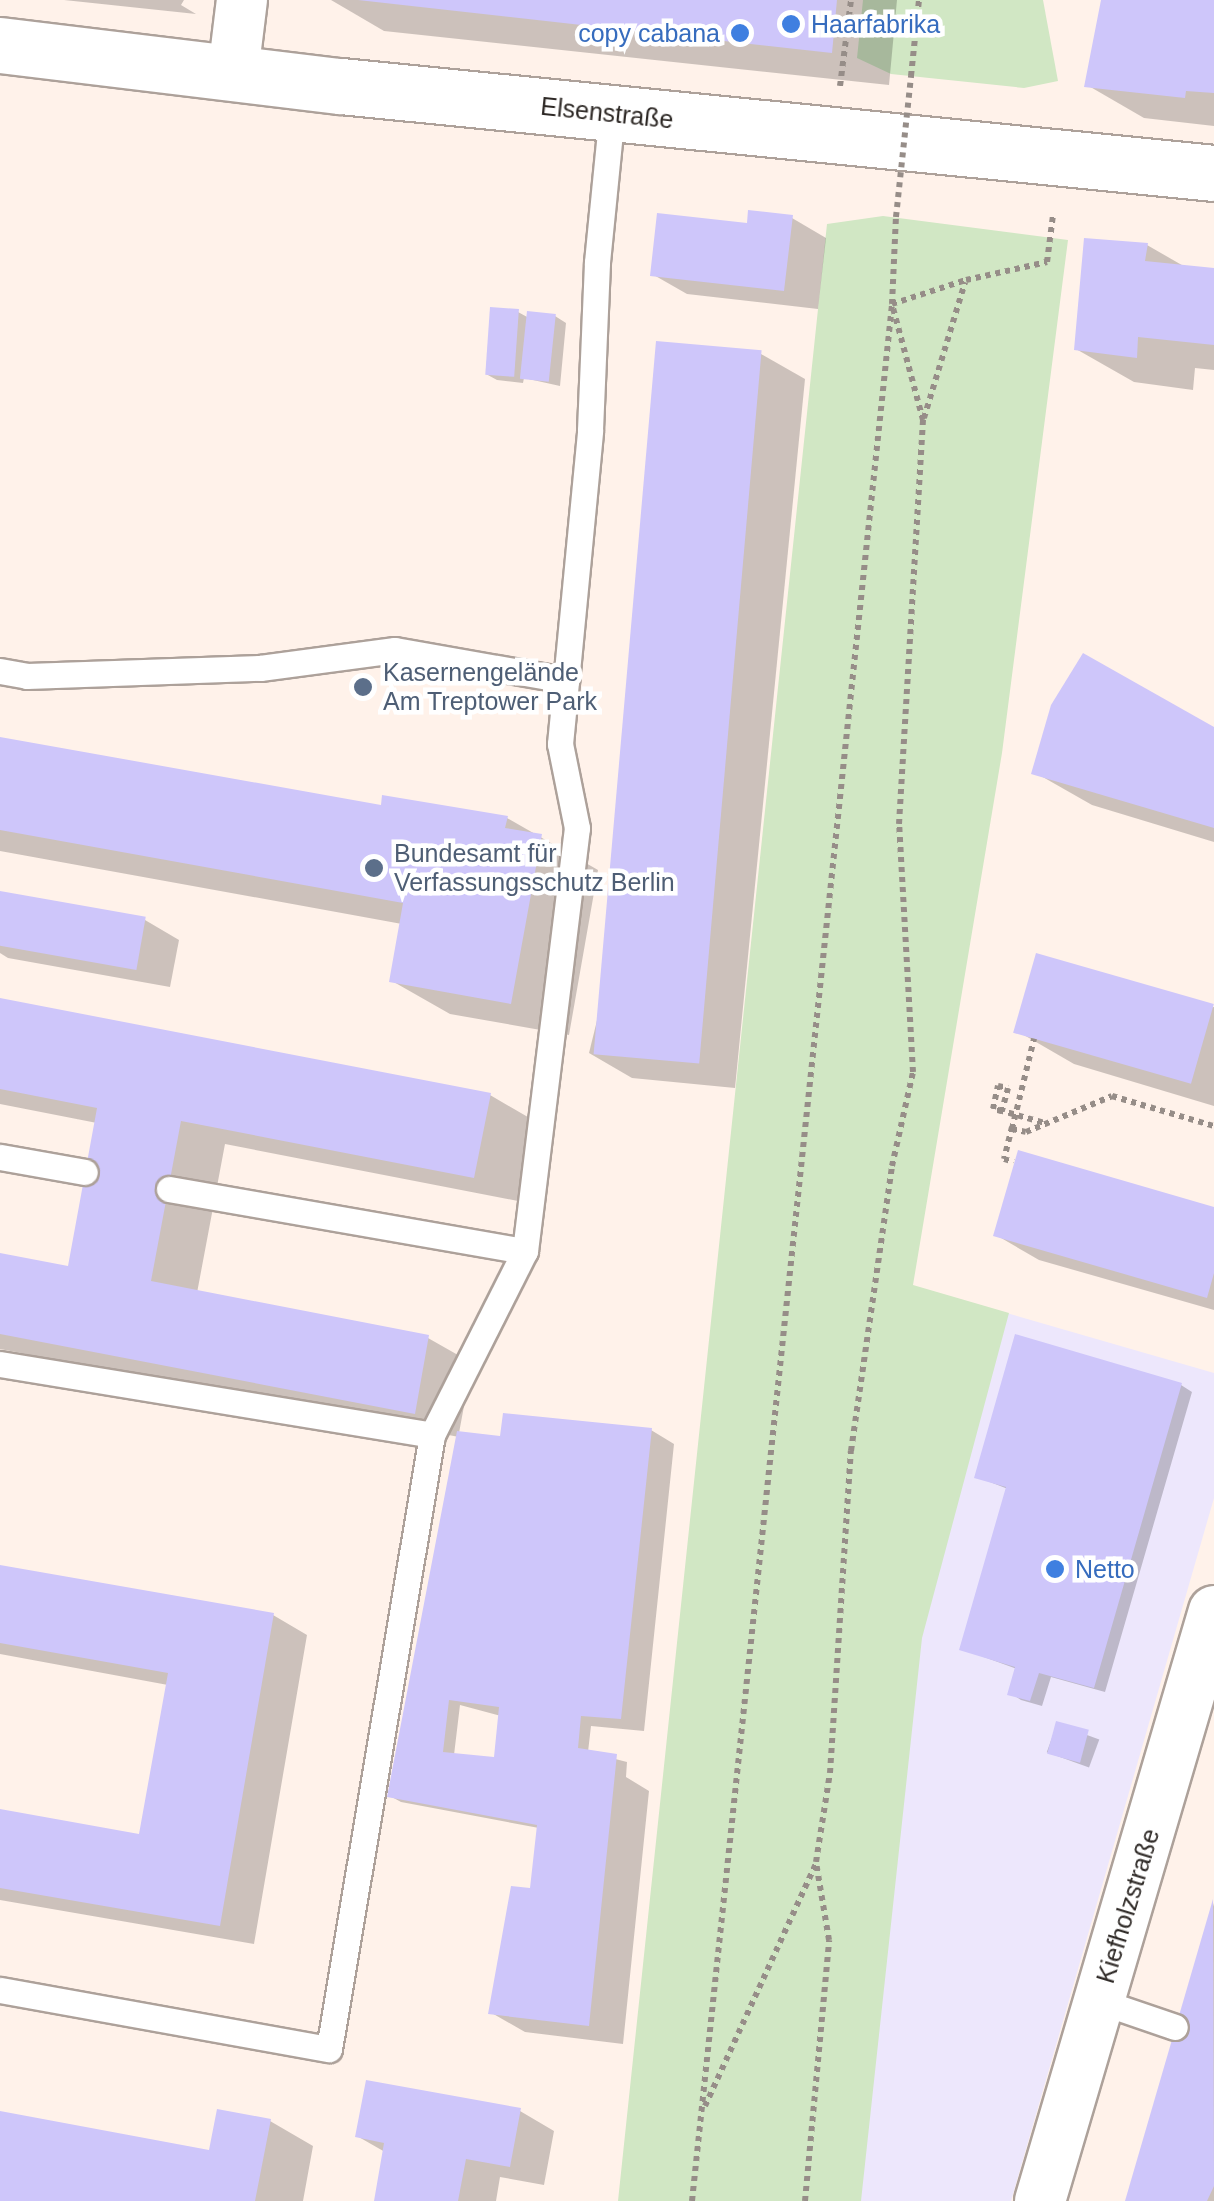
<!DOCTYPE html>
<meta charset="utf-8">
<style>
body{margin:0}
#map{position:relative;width:1214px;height:2201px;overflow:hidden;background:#fff2ea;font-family:Arial,sans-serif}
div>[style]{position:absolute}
.commercial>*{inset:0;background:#ede7fc}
.green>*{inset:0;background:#d1e7c4}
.shadow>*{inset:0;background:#0003;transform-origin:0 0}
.building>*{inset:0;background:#cec6fa;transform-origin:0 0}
.path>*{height:6px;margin-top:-3px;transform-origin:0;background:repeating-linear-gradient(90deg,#968d88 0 5px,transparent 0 10px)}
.roads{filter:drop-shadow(2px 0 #ada19a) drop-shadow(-2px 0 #ada19a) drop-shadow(0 2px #ada19a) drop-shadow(0 -2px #ada19a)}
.service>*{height:25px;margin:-12.5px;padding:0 12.5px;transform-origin:12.5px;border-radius:12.5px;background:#fff}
.minor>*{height:50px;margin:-25px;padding:0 25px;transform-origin:25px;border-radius:25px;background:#fff}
.tertiary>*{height:55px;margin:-27.5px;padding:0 27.5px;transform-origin:27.5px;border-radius:27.5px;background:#fff}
.path-bridge>*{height:6px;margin-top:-3px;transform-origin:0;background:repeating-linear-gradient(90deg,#968d88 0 5px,transparent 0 10px)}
.dots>*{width:28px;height:28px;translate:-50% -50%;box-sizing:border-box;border:5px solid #fff;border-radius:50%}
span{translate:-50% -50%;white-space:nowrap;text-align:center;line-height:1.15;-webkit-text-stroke:9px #fff;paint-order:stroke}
.shop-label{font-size:25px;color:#366cbe}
.left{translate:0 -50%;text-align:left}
.right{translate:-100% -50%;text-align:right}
.street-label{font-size:25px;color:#2d2825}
.service-label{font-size:25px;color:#4e5e75}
</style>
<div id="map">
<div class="commercial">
<i style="clip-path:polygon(913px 1286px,1214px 1373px,1214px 1498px,1011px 2201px,823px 2201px)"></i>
</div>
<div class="green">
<i style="clip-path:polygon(863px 0,1043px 0,1058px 81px,1024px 88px,891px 74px,857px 58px)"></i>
<i style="clip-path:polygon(883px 216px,1068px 240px,1002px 753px,913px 1285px,1009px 1313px,922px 1638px,861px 2201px,618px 2201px,827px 224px)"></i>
</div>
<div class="shadow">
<i style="clip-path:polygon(64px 0,184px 0,181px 5px,196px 14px)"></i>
<i style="clip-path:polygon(331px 0,897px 0,889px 85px,384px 31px)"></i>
<i style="clip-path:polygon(1103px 0,1214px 0,1214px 126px,1144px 118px,1087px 85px)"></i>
<i style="clip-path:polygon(792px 218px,826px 238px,818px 309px,687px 294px,652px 274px,749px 226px)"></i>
<i style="clip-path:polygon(1147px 245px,1187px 268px,1214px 271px,1214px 370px,1195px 368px,1193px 390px,1134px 382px,1076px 349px)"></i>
<i style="clip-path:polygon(518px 312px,529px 318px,555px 316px,566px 323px,560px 386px,524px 378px,523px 383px,497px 380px,486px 374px)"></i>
<i style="clip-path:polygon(761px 354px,805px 379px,735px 1088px,632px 1078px,589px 1053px)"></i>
<i style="clip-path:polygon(1214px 729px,1214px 842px,1092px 805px,1034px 772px)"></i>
<i style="clip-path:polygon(0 740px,384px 808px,507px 818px,598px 870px,569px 1035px,450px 1014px,392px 981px,402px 924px,0 851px)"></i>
<i style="clip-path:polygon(0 894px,145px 920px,179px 940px,170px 987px,8px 958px,0 953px)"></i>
<i style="clip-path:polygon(evenodd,0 1001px,490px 1095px,533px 1120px,518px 1201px,225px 1144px,197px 1293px,428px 1338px,472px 1363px,459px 1433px,499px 1438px,651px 1430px,674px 1444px,644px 1731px,591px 1726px,588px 1752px,627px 1762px,626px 1777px,649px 1791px,623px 2044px,525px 2032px,490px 2012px,532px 1891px,539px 1828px,401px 1802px,390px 1796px,459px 1437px,0 1349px,0 1256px,70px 1269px,97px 1123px,0 1104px,0 1001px,460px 1705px,501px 1716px,496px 1759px,454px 1755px,460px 1705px)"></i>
<i style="clip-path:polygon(1214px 1007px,1214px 1106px,1074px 1064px,1017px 1031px)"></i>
<i style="clip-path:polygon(1214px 1209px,1214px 1310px,1039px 1260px,996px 1235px)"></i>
<i style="clip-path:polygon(1181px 1385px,1192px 1392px,1105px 1692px,1051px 1677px,1042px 1706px,1021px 1700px,1010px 1693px,1017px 1669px,962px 1649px,1008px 1489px,977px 1477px)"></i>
<i style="clip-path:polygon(0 1568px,273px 1615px,307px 1635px,254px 1944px,0 1900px,0 1811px,141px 1837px,168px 1685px,0 1654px)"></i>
<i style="left:1057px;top:1724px;width:45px;height:30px;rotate:20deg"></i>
<i style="clip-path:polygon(1214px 1903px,1214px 2201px,1128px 2201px)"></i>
<i style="clip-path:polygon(520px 2111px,554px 2131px,544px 2185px,500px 2177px,496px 2201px,376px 2201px,385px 2152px,357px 2136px)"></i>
<i style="clip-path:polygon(0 2113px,211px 2153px,270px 2121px,313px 2146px,303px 2201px,0 2201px)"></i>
</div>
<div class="building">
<i style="clip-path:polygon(358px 0,837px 0,832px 53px)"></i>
<i style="clip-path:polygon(1101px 0,1214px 0,1214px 93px,1186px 91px,1185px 98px,1084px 87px)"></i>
<i style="clip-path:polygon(748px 210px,793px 215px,784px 291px,650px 276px,657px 213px,747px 223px)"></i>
<i style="clip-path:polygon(1084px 238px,1148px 243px,1145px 261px,1214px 268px,1214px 345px,1138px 337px,1137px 358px,1074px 350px)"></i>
<i style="left:490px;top:307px;width:29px;height:68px;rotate:4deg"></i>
<i style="left:527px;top:311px;width:29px;height:68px;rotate:6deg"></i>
<i style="left:656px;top:341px;width:106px;height:716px;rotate:5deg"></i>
<i style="clip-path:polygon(1083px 653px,1214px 727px,1214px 828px,1031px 774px,1051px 705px)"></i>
<i style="clip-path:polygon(0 737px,381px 805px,382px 795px,508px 816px,505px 828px,542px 834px,511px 1004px,389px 982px,403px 903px,0 830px)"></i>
<i style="left:0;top:891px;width:148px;height:54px;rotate:10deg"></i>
<i style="left:1036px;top:953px;width:185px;height:83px;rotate:16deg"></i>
<i style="clip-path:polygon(0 998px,491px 1093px,474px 1178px,181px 1121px,151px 1281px,429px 1335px,415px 1414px,0 1334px,0 1253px,68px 1266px,97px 1108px,0 1089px)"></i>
<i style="clip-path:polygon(1018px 1150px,1214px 1207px,1214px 1273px,1207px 1298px,993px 1236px)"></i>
<i style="clip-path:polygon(1015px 1334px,1182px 1383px,1094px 1688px,1039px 1673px,1030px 1701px,1007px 1695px,1015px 1667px,959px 1650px,1006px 1487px,974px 1478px)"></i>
<i style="clip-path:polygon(evenodd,503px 1413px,652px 1428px,621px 1719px,581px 1716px,578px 1748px,617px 1754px,589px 2026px,488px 2014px,511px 1886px,530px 1888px,537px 1825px,387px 1797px,457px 1431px,500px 1436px,503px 1413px,449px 1700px,499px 1707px,494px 1757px,443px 1752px,449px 1700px)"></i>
<i style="clip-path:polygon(0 1565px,274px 1613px,220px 1926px,0 1888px,0 1809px,139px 1834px,168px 1673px,0 1643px)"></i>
<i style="left:1056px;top:1721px;width:34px;height:34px;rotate:15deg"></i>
<i style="clip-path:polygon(1213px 1899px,1214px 2186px,1207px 2201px,1125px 2201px)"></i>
<i style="clip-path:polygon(366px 2080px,521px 2108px,510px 2167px,466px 2159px,458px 2201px,374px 2201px,384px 2143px,355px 2137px)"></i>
<i style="clip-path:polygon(217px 2109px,271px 2119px,255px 2201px,0 2201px,0 2111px,209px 2150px)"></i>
</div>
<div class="path">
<i style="left:911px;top:76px;width:76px;rotate:-84deg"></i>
<i style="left:840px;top:86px;width:87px;rotate:-82.7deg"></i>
<i style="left:924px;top:418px;width:142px;rotate:-73.2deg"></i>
<i style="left:998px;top:1086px;width:10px;rotate:11deg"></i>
<i style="left:1008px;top:1088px;width:24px;rotate:105deg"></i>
<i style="left:1002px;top:1111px;width:9px;rotate:-167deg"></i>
<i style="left:993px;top:1109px;width:24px;rotate:-78deg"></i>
<i style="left:999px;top:1110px;width:48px;rotate:15.8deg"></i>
<i style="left:1012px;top:1129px;width:14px;rotate:12deg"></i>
<i style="left:1026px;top:1132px;width:93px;rotate:-22.7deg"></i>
<i style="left:1112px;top:1096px;width:106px;rotate:16.4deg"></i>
<i style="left:705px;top:2106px;width:267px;rotate:-65.4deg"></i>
<i style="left:692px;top:2201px;width:1908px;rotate:-83.98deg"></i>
<i style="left:892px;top:304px;width:87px;rotate:-87.4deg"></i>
<i style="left:805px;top:2201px;width:262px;rotate:-84.7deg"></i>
<i style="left:829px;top:1940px;width:79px;rotate:-99.5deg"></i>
<i style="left:816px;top:1862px;width:90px;rotate:-81.1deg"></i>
<i style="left:830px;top:1773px;width:323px;rotate:-86.3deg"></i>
<i style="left:851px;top:1451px;width:288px;rotate:-81.8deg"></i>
<i style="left:892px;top:1166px;width:96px;rotate:-77.4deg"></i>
<i style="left:913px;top:1072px;width:248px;rotate:-93.2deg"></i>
<i style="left:899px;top:824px;width:405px;rotate:-86.6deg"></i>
<i style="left:923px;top:420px;width:120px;rotate:-105deg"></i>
<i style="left:892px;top:304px;width:78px;rotate:-18deg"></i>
<i style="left:966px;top:280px;width:83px;rotate:-12.5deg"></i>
<i style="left:1047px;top:262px;width:47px;rotate:-82.7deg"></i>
</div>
<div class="roads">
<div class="service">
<i style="left:0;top:671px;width:27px;rotate:10deg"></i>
<i style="left:27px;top:676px;width:233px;rotate:-2deg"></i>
<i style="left:260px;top:668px;width:136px;rotate:-7.6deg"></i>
<i style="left:395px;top:650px;width:174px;rotate:10deg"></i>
<i style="left:0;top:1157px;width:86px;rotate:10deg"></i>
<i style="left:169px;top:1189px;width:361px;rotate:9.9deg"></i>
<i style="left:0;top:1364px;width:438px;rotate:9.3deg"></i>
<i style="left:432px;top:1435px;width:206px;rotate:-63.2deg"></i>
<i style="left:525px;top:1251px;width:426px;rotate:-83deg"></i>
<i style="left:577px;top:828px;width:86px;rotate:-101.4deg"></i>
<i style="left:560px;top:744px;width:315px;rotate:-84.5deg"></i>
<i style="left:590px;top:430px;width:168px;rotate:-87.6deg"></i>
<i style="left:597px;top:262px;width:150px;rotate:-84.3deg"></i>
<i style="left:0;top:1990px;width:334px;rotate:10.2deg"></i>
<i style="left:329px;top:2049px;width:623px;rotate:-80.48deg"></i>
<i style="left:1099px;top:2001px;width:80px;rotate:18.9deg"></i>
</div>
<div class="minor">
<i style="left:233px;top:73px;width:74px;rotate:-83deg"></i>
<i style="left:1040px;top:2201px;width:615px;rotate:-73.57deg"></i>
</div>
<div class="tertiary">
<i style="left:0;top:45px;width:343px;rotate:6.9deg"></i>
<i style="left:341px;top:86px;width:877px;rotate:5.69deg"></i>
</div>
</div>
<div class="path-bridge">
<i style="left:896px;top:217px;width:142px;rotate:-83.9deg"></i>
<i style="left:1012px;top:1127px;width:33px;rotate:104deg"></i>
<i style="left:1004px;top:1159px;width:10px;rotate:17deg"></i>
<i style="left:1012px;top:1129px;width:93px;rotate:-76.3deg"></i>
</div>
<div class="dots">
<i style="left:791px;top:24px;background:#3f7fe0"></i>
<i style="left:740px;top:33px;background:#3f7fe0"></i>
<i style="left:363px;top:687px;background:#5c6f8a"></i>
<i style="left:374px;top:868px;background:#5c6f8a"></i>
<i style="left:1055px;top:1569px;background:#3f7fe0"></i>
</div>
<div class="shop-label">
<span class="left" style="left:811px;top:24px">Haarfabrika</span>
<span class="right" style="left:720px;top:33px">copy cabana</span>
<span class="left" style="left:1075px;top:1569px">Netto</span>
</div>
<div class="street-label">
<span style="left:607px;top:113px;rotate:6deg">Elsenstraße</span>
<span style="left:1128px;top:1906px;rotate:-73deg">Kiefholzstraße</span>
</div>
<div class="service-label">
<span class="left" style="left:383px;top:687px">Kasernengelände<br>Am Treptower Park</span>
<span class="left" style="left:394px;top:868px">Bundesamt für<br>Verfassungsschutz Berlin</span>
</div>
</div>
